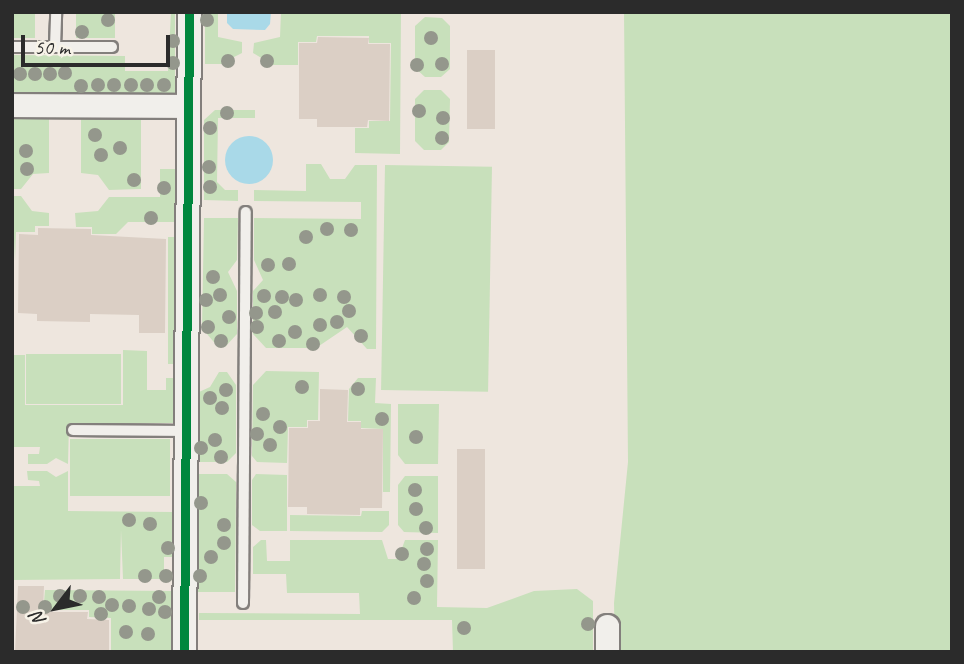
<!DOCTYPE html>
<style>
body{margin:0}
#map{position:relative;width:964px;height:664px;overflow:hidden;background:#eee6de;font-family:Caveat,sans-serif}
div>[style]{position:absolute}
.green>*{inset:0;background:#c8e0bb;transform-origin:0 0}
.water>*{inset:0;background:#a9d9e8}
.round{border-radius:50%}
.building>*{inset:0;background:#dbcfc5;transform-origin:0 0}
.roads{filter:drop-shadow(2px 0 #837f7c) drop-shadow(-2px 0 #837f7c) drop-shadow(0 2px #837f7c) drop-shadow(0 -2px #837f7c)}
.lane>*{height:10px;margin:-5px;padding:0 5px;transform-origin:5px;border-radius:5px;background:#f1efeb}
.street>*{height:23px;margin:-11.5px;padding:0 11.5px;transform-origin:11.5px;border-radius:11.5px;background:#f1efeb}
.cycleway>*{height:9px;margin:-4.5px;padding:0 4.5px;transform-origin:4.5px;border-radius:4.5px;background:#00873e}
.trees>*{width:14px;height:14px;margin:-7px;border-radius:50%;background:#94978c}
span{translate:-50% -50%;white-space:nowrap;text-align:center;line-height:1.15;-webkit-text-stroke:5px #f7f3e8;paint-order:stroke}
.frame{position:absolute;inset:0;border:14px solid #2b2b2b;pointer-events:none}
.north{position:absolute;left:21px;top:573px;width:70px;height:70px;-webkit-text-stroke:5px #f7f3e8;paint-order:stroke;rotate:238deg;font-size:19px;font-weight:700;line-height:28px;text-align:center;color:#2b2b2b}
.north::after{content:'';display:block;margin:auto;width:24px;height:32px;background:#2b2b2b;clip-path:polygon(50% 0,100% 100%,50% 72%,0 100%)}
.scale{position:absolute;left:21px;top:35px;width:149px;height:32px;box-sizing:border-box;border:4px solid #2b2b2b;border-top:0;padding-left:9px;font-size:21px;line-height:24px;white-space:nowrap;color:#2b2b2b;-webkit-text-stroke:5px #f7f3e8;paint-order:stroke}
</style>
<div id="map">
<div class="green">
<i style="left:12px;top:12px;width:23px;height:26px"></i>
<i style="left:76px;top:12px;width:39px;height:26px"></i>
<i style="clip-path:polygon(171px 12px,175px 12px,175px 94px,12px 93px,12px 55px,125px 56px,125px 71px,168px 71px)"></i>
<i style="clip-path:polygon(205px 12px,218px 12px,218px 37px,242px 42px,242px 53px,232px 58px,233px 64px,205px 64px)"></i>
<i style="clip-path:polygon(281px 12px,401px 12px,400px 154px,355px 153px,355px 128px,369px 128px,369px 121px,390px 121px,391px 43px,369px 43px,369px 36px,317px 36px,316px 42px,298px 42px,298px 65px,263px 65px,263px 59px,253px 53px,254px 43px,280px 37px)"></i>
<i style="clip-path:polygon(624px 12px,952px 12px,952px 652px,615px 652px,614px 603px,628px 462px)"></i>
<i style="clip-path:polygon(425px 17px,442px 18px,450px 26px,450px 69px,441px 77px,425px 77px,415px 68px,415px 26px)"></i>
<i style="clip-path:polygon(424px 90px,441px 90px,450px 99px,449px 142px,441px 150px,424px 150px,415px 141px,415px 99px)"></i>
<i style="clip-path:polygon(215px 110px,255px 110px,255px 118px,218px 118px,217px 182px,225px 190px,238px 190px,238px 201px,204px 200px,204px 120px)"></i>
<i style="clip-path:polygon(141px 117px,141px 189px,109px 190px,98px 175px,81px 173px,81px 118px)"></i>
<i style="clip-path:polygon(12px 118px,49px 118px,49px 173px,33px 174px,21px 189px,12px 189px)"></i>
<i style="clip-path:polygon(306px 164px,321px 164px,330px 179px,345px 179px,355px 165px,377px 165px,376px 349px,367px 349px,347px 327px,316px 348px,266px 348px,253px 334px,253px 291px,263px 280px,254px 260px,254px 218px,361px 219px,361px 202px,254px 201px,254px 190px,306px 191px)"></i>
<i style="left:385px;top:165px;width:107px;height:225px;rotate:1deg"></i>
<i style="clip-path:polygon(160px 169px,176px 169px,176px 222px,128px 222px,116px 234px,92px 234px,92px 227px,76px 227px,75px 213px,98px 211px,109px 197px,160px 197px)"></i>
<i style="clip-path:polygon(12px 196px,21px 196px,32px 211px,49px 213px,49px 226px,35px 226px,35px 232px,16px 232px,15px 261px)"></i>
<i style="clip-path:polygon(204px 218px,238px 218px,237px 260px,228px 272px,237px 291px,237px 334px,225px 347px,218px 347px,202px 328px)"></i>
<i style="left:168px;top:237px;width:7px;height:127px"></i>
<i style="clip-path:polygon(123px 350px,147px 351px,147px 390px,166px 390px,166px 378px,174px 378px,174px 423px,69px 423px,68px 464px,56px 458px,47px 464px,28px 464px,28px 454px,39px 454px,40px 447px,12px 447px,12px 355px,25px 355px,25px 405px,123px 405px)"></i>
<i style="left:26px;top:354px;width:95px;height:50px"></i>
<i style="clip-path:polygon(266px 371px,319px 372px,318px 420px,307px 420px,307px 427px,288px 427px,287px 463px,257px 462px,252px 456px,253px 385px)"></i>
<i style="clip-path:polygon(219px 372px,227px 372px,236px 385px,236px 453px,227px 462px,198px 462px,199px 392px,210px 387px)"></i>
<i style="clip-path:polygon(358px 378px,376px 378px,375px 403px,391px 404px,390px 492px,383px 492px,383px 429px,361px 428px,361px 421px,348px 421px,349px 389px)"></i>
<i style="clip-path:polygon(398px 404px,439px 404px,438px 464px,405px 464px,398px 455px)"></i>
<i style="left:70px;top:439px;width:100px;height:57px"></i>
<i style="clip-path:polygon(27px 471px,47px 471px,56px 477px,68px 471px,68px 511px,173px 512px,173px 557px,164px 557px,164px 571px,173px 572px,173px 579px,123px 579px,121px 530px,120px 579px,12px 580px,12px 486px,40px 486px,39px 481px,28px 480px)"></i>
<i style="clip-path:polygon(198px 474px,227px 474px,236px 482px,235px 592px,197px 592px)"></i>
<i style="clip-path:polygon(256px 474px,287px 475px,287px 531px,260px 531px,252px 525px,252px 480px)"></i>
<i style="clip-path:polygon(405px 476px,438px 476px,438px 533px,404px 532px,398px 525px,398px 485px)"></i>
<i style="clip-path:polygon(362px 511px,389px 511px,389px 525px,382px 532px,290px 531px,290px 515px,361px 516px)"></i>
<i style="clip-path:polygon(261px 540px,266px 540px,267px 561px,290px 561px,290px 540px,382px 540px,388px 559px,398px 559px,405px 540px,438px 540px,437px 607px,487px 608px,534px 591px,577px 589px,593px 601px,593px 652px,453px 652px,452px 620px,199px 620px,199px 613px,360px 614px,359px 593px,287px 593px,286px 574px,253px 574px,253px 547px)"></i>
<i style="clip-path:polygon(45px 590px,173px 591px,172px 652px,111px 652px,111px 618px,89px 617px,89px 610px,34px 610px,17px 617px,17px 602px,44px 602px)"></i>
</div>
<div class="water">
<i style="clip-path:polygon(227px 12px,271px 12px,270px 24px,265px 30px,233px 29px,227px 23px)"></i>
<i class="round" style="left:225px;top:136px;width:48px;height:48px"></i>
</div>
<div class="building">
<i style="clip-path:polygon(318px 37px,369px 38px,368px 44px,390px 44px,389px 121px,368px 120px,367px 127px,317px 127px,317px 119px,299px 119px,299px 43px,317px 43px)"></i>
<i style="left:467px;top:50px;width:28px;height:79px"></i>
<i style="clip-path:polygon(38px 228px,91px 229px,91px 235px,166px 239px,165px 333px,139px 333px,139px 315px,90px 314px,90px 322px,37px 321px,37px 314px,18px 313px,19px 234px,38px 235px)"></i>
<i style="clip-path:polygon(320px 389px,348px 390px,347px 422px,361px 422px,361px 429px,383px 429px,382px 508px,360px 508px,360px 515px,307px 514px,307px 507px,288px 507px,289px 428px,308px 428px,308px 421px,320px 421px)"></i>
<i style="left:457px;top:449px;width:28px;height:120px"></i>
<i style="clip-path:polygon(18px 586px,44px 586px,43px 612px,88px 612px,87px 619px,109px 620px,109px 652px,15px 652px)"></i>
</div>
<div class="roads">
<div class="lane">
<i style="left:12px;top:47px;width:100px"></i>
<i style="left:55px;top:47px;width:35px;rotate:-88deg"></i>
<i style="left:73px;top:430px;width:112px;rotate:0.5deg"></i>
<i style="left:243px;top:603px;width:391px;rotate:-89.6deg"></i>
</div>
<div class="street">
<i style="left:12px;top:105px;width:175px;rotate:0.3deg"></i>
<i style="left:184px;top:652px;width:640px;rotate:-89.55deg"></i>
<i style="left:607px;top:652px;width:26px;rotate:-90deg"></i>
</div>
</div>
<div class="cycleway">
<i style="left:184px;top:652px;width:640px;rotate:-89.55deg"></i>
</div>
<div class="trees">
<i style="left:108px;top:20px"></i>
<i style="left:207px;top:20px"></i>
<i style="left:82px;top:32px"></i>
<i style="left:431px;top:38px"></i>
<i style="left:173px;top:41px"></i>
<i style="left:228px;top:61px"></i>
<i style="left:267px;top:61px"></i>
<i style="left:173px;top:63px"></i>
<i style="left:442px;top:64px"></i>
<i style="left:417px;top:65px"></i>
<i style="left:65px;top:73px"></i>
<i style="left:20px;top:74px"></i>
<i style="left:35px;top:74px"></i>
<i style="left:50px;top:74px"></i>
<i style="left:98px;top:85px"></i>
<i style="left:114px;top:85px"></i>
<i style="left:131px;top:85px"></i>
<i style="left:147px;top:85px"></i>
<i style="left:164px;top:85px"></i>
<i style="left:81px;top:86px"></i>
<i style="left:419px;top:111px"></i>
<i style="left:227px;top:113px"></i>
<i style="left:443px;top:118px"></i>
<i style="left:210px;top:128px"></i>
<i style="left:95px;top:135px"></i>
<i style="left:442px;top:138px"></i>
<i style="left:120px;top:148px"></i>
<i style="left:26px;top:151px"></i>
<i style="left:101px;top:155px"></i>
<i style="left:209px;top:167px"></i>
<i style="left:27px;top:169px"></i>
<i style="left:134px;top:180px"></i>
<i style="left:210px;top:187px"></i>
<i style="left:164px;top:188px"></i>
<i style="left:151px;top:218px"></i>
<i style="left:327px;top:229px"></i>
<i style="left:351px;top:230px"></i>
<i style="left:306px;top:237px"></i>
<i style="left:289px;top:264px"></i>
<i style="left:268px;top:265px"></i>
<i style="left:213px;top:277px"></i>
<i style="left:220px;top:295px"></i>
<i style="left:320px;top:295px"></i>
<i style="left:264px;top:296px"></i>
<i style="left:282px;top:297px"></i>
<i style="left:344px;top:297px"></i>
<i style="left:206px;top:300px"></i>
<i style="left:296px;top:300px"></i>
<i style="left:349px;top:311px"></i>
<i style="left:275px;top:312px"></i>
<i style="left:256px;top:313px"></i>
<i style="left:229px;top:317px"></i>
<i style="left:337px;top:322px"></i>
<i style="left:320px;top:325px"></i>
<i style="left:208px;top:327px"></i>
<i style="left:257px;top:327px"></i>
<i style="left:295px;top:332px"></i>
<i style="left:361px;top:336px"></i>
<i style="left:221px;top:341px"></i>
<i style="left:279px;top:341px"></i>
<i style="left:313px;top:344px"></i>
<i style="left:302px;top:387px"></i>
<i style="left:358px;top:389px"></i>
<i style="left:226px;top:390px"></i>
<i style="left:210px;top:398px"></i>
<i style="left:222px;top:408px"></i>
<i style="left:263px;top:414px"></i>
<i style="left:382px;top:419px"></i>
<i style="left:280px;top:427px"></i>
<i style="left:257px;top:434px"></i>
<i style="left:416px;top:437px"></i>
<i style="left:215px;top:440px"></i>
<i style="left:270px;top:445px"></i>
<i style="left:201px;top:448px"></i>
<i style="left:221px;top:457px"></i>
<i style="left:415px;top:490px"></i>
<i style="left:201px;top:503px"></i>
<i style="left:416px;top:509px"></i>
<i style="left:129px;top:520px"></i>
<i style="left:150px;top:524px"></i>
<i style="left:224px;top:525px"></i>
<i style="left:426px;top:528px"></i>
<i style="left:224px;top:543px"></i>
<i style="left:168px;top:548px"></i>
<i style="left:427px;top:549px"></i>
<i style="left:402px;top:554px"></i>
<i style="left:211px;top:557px"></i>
<i style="left:424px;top:564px"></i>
<i style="left:145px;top:576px"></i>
<i style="left:166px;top:576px"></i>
<i style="left:200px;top:576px"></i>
<i style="left:427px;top:581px"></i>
<i style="left:60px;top:596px"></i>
<i style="left:80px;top:596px"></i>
<i style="left:99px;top:597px"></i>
<i style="left:159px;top:597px"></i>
<i style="left:414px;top:598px"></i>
<i style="left:112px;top:605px"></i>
<i style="left:129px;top:606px"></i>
<i style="left:23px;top:607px"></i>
<i style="left:45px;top:607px"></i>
<i style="left:149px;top:609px"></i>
<i style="left:165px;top:612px"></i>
<i style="left:101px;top:614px"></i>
<i style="left:588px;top:624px"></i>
<i style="left:464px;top:628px"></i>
<i style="left:126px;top:632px"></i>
<i style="left:148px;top:634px"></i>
</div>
<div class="frame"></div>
<div class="north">N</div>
<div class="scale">50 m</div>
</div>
